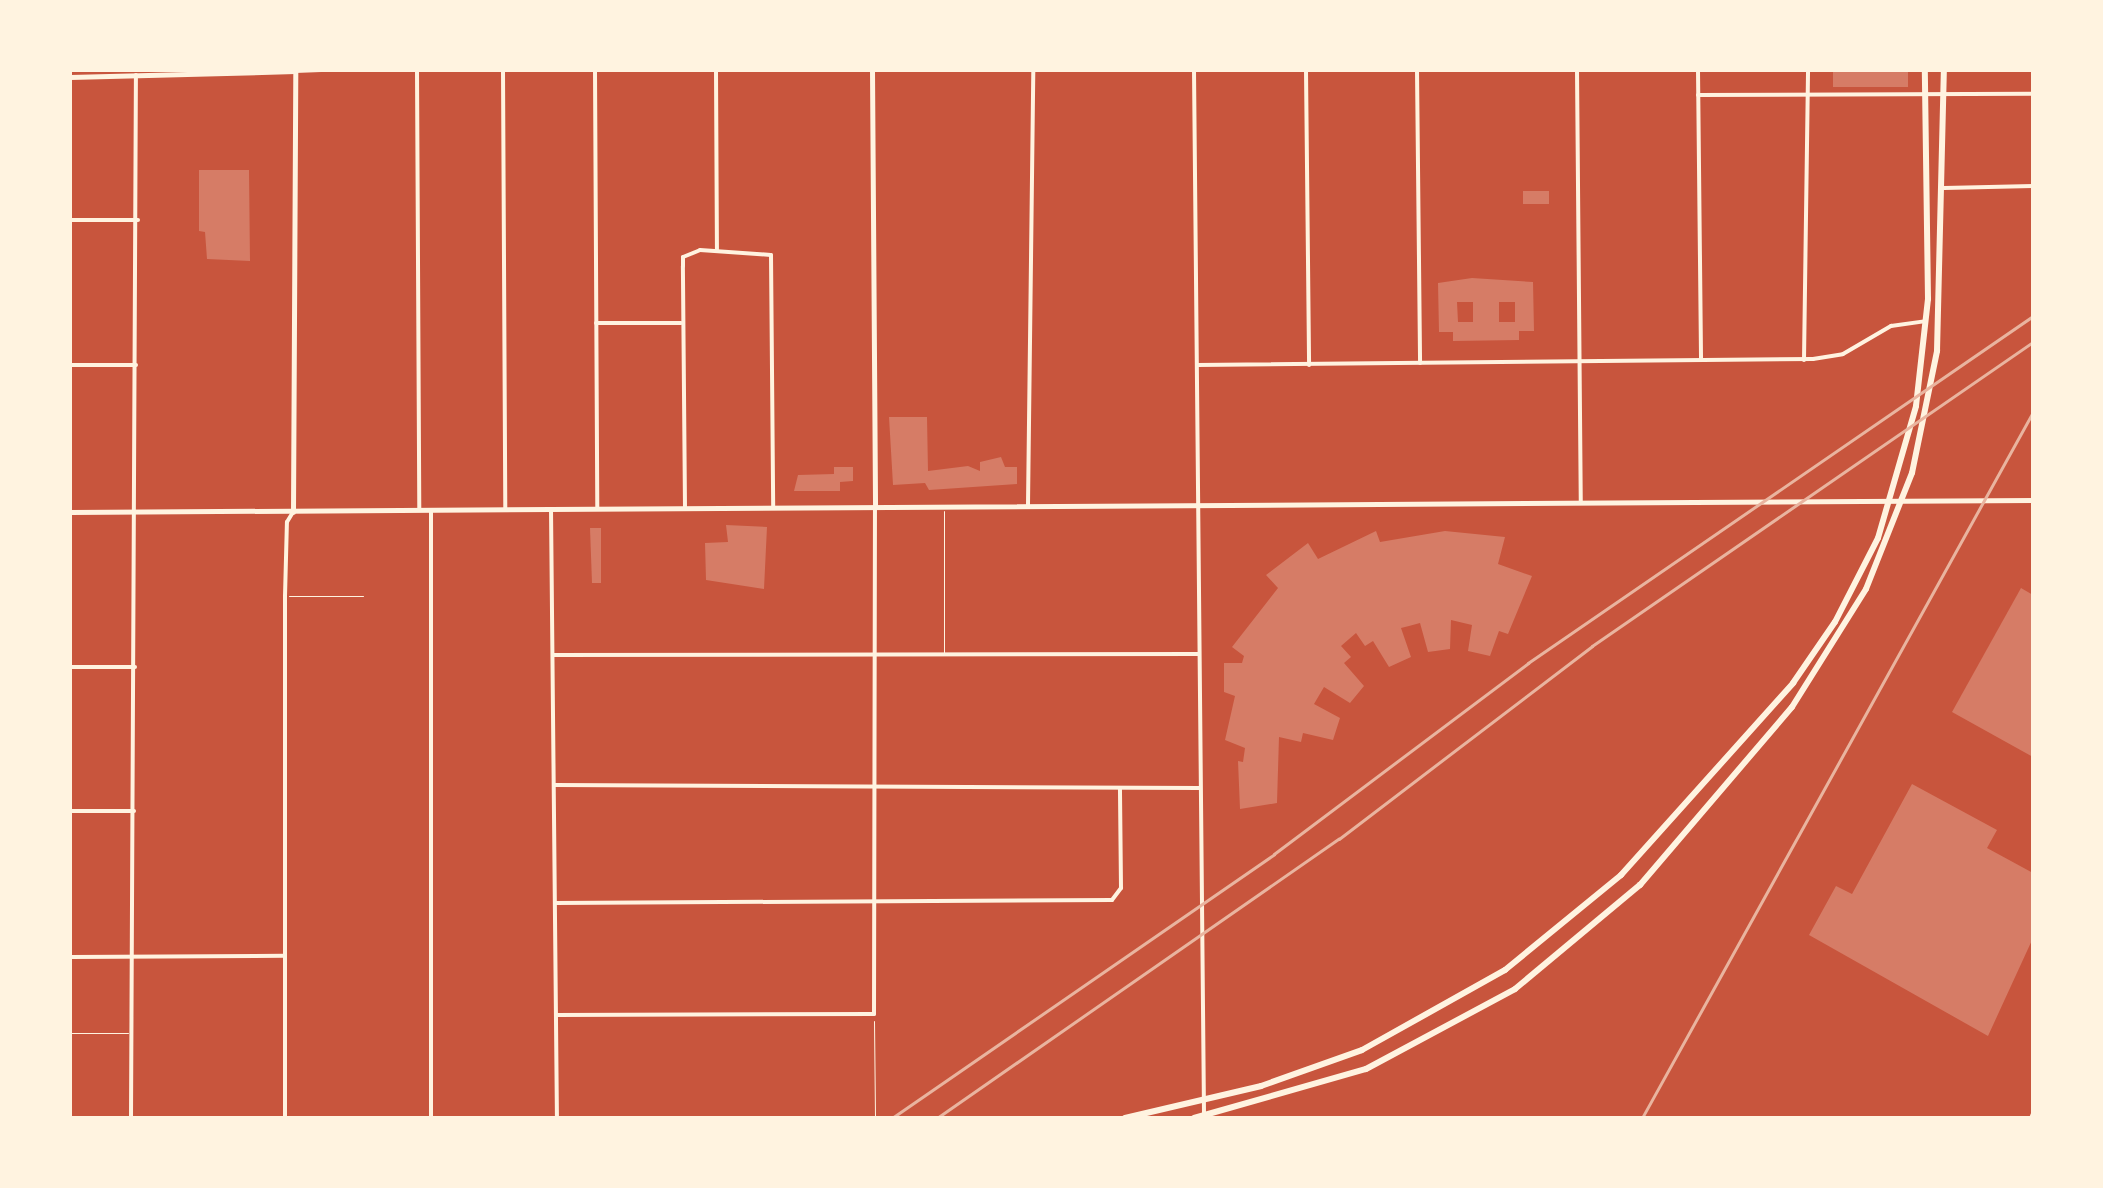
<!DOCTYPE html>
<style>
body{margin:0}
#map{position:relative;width:2103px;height:1188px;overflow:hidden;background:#c8553d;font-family:Spectral,serif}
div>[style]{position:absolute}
.building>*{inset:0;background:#d67c66;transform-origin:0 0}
.path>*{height:1px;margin:-0.5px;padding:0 0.5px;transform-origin:0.5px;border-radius:0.5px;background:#fff3e0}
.service>*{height:1px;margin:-0.5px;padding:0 0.5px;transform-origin:0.5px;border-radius:0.5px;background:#fff3e0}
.minor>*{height:4px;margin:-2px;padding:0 2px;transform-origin:2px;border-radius:2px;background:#fff3e0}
.tertiary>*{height:5px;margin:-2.5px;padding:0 2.5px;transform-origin:2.5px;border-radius:2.5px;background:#fff3e0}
.primary>*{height:6px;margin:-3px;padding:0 3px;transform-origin:3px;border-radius:3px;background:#fff3e0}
.rail>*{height:2.5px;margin:-1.25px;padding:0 1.25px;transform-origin:1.25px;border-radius:1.25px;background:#e9b49f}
span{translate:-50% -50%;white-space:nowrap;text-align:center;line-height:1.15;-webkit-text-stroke:10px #fff3e0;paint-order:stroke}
.frame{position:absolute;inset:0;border:72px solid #fff3e0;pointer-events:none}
</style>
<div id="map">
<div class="building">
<i style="left:1833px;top:70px;width:75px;height:17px"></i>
<i style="clip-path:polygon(199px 170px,249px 170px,250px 261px,207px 259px,205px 232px,199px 231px)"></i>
<i style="left:1523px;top:191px;width:26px;height:13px"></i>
<i style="clip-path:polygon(evenodd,1472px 278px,1533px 282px,1534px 331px,1519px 331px,1519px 340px,1453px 341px,1453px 332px,1439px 332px,1438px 283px,1472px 278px,1457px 302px,1473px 302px,1473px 322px,1458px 322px,1457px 302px,1472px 278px,1499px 302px,1515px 302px,1515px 322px,1499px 322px,1499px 302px)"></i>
<i style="clip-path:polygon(889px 417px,927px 417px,928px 471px,968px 466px,980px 471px,980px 462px,1001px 457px,1005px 467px,1017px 467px,1017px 484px,929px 490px,925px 483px,893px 485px)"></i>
<i style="clip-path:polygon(834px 467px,853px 467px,853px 481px,840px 482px,840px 491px,794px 491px,798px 475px,834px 474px)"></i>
<i style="clip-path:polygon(726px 525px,767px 527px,764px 589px,706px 580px,705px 543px,728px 542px)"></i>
<i style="clip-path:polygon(590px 528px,601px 528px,601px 583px,592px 583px)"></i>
<i style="clip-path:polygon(1376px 531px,1380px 542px,1445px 531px,1505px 537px,1498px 564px,1532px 576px,1508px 634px,1499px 631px,1490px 656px,1468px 651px,1472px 625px,1451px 620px,1450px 649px,1428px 652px,1420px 623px,1409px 626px,1401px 628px,1411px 657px,1389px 667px,1373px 641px,1365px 646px,1356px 633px,1341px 646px,1351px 657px,1344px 663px,1364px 686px,1350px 703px,1324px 687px,1314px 704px,1340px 718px,1333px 740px,1303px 733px,1301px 742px,1279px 737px,1277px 803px,1240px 809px,1238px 761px,1243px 762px,1245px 748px,1225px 740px,1235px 696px,1224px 692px,1224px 663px,1242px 663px,1244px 656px,1232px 647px,1278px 588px,1266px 575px,1308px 543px,1318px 559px)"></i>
<i style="clip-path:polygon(2021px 588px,2033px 595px,2033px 757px,1952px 712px)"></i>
<i style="clip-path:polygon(1912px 784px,1997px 830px,1987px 848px,2033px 873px,2033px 938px,1988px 1036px,1809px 935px,1836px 886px,1852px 894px)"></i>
</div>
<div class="path">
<i style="left:874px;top:1021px;width:97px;rotate:89.4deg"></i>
</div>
<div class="service">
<i style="left:289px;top:596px;width:74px"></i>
<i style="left:944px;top:654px;width:143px;rotate:-90deg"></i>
<i style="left:70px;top:1033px;width:58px"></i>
</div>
<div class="minor">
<i style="left:417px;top:70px;width:440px;rotate:89.7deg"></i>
<i style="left:503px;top:70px;width:439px;rotate:89.7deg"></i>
<i style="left:595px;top:70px;width:438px;rotate:89.7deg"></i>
<i style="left:716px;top:70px;width:180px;rotate:89.7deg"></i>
<i style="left:1194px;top:70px;width:1045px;rotate:89.45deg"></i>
<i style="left:1306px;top:70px;width:295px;rotate:89.4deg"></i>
<i style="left:1417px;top:70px;width:293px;rotate:89.4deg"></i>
<i style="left:1577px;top:70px;width:433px;rotate:89.5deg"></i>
<i style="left:1698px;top:70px;width:290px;rotate:89.4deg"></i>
<i style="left:295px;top:71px;width:26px;rotate:-2deg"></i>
<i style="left:1698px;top:95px;width:335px;rotate:-0.2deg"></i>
<i style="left:1944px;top:188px;width:89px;rotate:-1.3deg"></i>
<i style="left:70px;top:220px;width:68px"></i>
<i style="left:596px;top:323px;width:85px"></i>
<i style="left:1804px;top:360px;width:290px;rotate:-89.2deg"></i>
<i style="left:70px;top:365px;width:66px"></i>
<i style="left:1197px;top:365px;width:616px;rotate:-0.56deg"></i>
<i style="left:1813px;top:359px;width:30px;rotate:-9deg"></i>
<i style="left:1843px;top:354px;width:56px;rotate:-30.3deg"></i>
<i style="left:1891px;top:326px;width:35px;rotate:-8deg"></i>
<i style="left:1028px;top:505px;width:435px;rotate:-89.3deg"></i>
<i style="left:685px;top:508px;width:242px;rotate:-90.5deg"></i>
<i style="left:683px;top:266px;width:9px;rotate:-90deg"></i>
<i style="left:683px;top:257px;width:18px;rotate:-22deg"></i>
<i style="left:700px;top:250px;width:71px;rotate:4deg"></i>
<i style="left:771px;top:255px;width:252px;rotate:89.5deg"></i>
<i style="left:551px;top:509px;width:609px;rotate:89.44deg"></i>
<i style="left:431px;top:510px;width:608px;rotate:90deg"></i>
<i style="left:553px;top:655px;width:645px;rotate:-0.09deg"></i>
<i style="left:70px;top:667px;width:65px"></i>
<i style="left:555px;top:785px;width:645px;rotate:0.27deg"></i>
<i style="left:70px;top:811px;width:64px"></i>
<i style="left:555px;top:903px;width:557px;rotate:-0.31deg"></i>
<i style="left:1112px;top:900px;width:15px;rotate:-53deg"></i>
<i style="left:1121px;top:888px;width:100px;rotate:-90.6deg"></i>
<i style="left:70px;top:957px;width:215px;rotate:-0.3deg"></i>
<i style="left:556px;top:1015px;width:318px;rotate:-0.2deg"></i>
<i style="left:874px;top:1014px;width:507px;rotate:-89.89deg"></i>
<i style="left:131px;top:1118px;width:1043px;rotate:-89.73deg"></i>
<i style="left:285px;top:1118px;width:522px;rotate:-90deg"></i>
<i style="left:285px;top:596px;width:74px;rotate:-88.5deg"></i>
<i style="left:287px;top:522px;width:12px;rotate:-59deg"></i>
</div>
<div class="tertiary">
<i style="left:872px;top:70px;width:437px;rotate:89.6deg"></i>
<i style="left:70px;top:77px;width:225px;rotate:-1.5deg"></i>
<i style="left:70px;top:512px;width:1963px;rotate:-0.35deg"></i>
<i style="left:293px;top:512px;width:442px;rotate:-89.7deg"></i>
<i style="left:2031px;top:1118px;width:5px;rotate:-68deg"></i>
</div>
<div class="primary">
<i style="left:1125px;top:1118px;width:140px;rotate:-13.2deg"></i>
<i style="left:1261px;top:1086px;width:107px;rotate:-19.6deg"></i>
<i style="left:1362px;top:1050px;width:164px;rotate:-29.2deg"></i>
<i style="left:1505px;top:970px;width:150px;rotate:-39.3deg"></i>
<i style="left:1621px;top:875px;width:258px;rotate:-48.1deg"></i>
<i style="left:1793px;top:683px;width:74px;rotate:-55.5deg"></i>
<i style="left:1835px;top:622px;width:94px;rotate:-62.9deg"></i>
<i style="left:1878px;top:538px;width:137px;rotate:-73.9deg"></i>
<i style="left:1916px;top:406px;width:108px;rotate:-83.6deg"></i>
<i style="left:1928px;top:299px;width:229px;rotate:-90.8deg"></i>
<i style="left:1194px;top:1118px;width:179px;rotate:-15.9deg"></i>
<i style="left:1366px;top:1069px;width:169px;rotate:-28.2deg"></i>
<i style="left:1515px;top:989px;width:163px;rotate:-39.8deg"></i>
<i style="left:1640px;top:885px;width:234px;rotate:-49.5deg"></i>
<i style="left:1792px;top:707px;width:139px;rotate:-57.9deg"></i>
<i style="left:1866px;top:589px;width:125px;rotate:-68.4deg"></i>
<i style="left:1912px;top:473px;width:125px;rotate:-78.4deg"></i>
<i style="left:1937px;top:351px;width:281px;rotate:-88.6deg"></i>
</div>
<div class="rail">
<i style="left:892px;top:1118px;width:464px;rotate:-34.6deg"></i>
<i style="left:1274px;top:854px;width:318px;rotate:-36.9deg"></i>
<i style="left:1528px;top:663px;width:613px;rotate:-34.49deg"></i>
<i style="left:937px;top:1118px;width:489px;rotate:-34.8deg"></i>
<i style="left:1339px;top:839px;width:318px;rotate:-37.3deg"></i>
<i style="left:1592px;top:646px;width:536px;rotate:-34.58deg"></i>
<i style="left:1642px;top:1118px;width:807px;rotate:-61.02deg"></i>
</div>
<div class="frame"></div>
</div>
